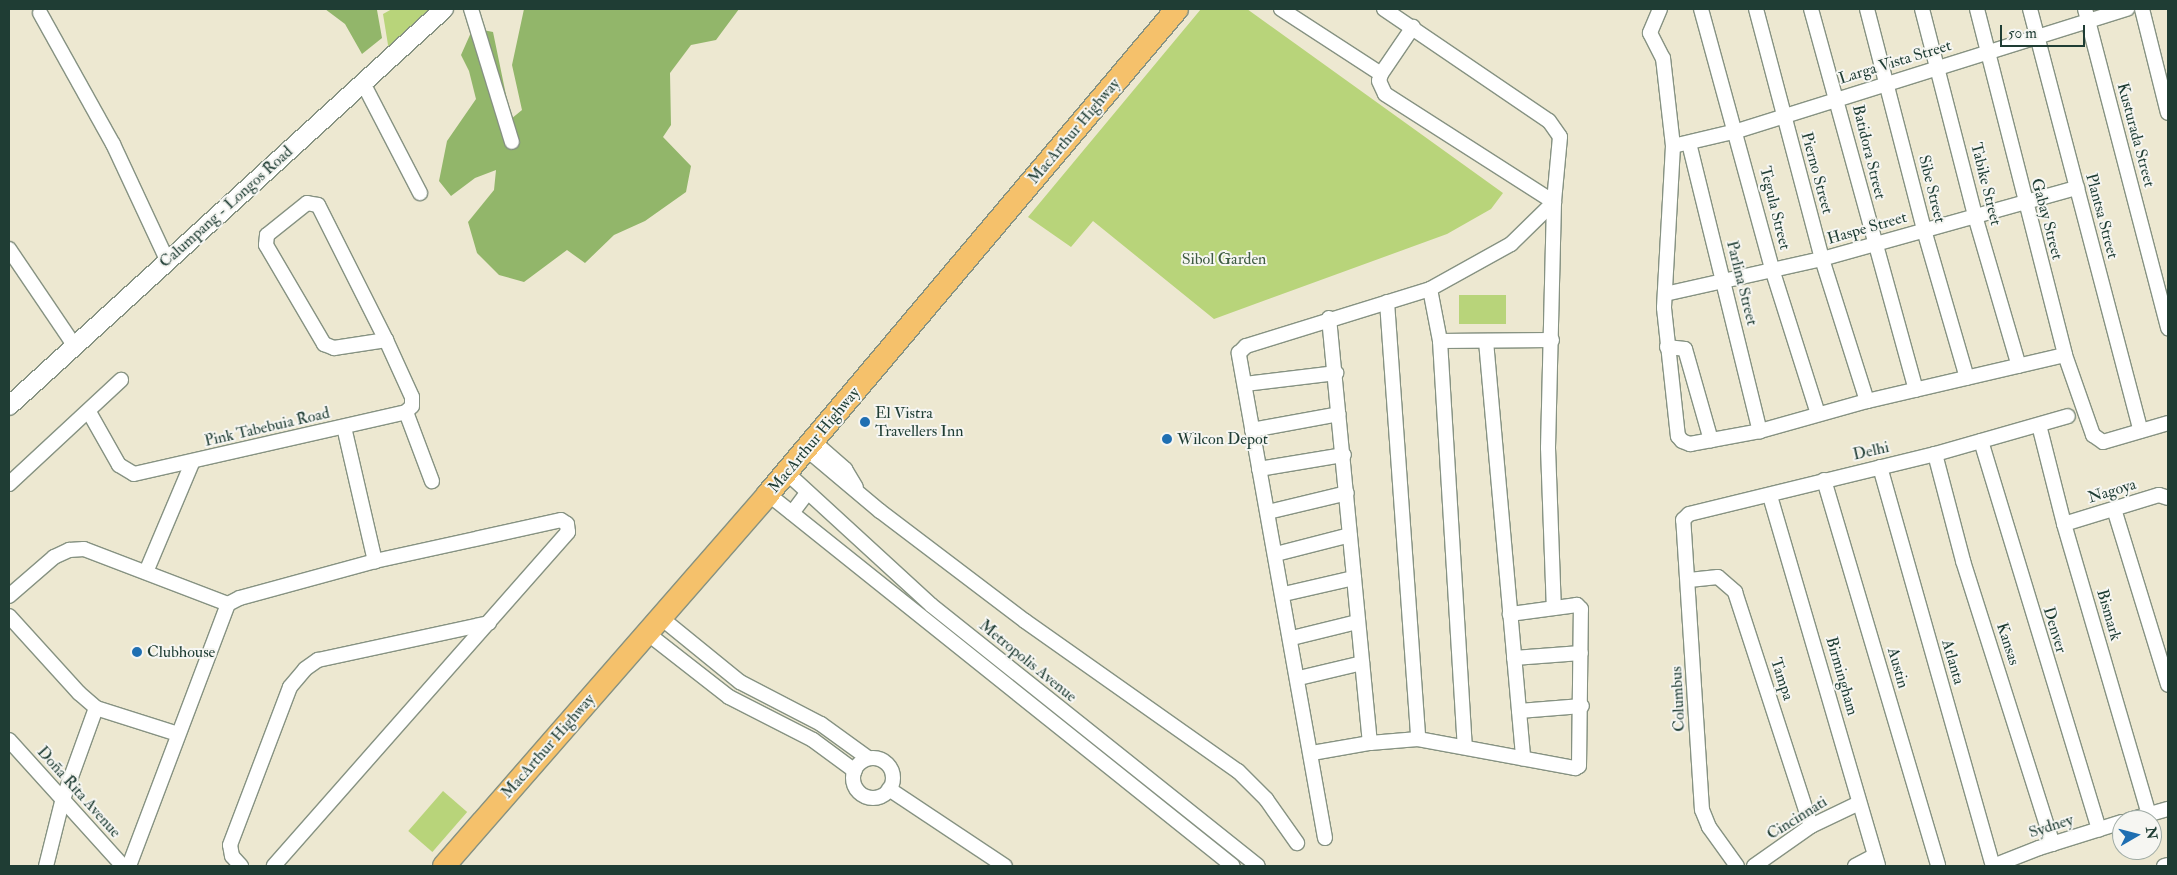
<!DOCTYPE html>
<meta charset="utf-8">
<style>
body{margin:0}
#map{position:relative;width:2177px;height:875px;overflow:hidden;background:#ede8d1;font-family:"IM FELL Double Pica",serif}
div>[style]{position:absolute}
.green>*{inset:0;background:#b8d47a;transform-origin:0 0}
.forest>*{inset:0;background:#92b66a}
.stream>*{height:3px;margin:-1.5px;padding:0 1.5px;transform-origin:1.5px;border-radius:1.5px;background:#74b3e7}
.roads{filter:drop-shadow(1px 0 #869282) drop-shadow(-1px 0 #869282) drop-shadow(0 1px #869282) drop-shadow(0 -1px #869282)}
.minor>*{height:14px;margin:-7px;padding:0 7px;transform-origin:7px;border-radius:7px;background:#fff}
.minor>.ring{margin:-7px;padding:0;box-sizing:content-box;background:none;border:14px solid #fff;border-radius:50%}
.tertiary>*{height:18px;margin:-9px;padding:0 9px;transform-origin:9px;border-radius:9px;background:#fff}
.trunk>*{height:22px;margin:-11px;padding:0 11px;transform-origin:11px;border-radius:11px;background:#f5c16b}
.dots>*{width:14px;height:14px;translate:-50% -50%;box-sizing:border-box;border:2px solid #f6f6f2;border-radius:50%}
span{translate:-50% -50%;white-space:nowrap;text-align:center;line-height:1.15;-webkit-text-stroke:4px #f6f6f2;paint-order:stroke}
.street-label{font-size:16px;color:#1f3d34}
.park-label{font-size:16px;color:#3e5b42}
.poi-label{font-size:16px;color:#1f3d34}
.left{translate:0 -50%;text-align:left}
.frame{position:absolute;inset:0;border:10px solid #1f3d34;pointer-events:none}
.north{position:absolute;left:2112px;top:810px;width:50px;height:50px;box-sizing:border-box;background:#f6f6f2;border:1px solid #a0aca6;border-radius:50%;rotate:82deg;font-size:14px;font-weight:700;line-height:20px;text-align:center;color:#1f3d34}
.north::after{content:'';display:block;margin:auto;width:18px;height:22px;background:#1f6fb2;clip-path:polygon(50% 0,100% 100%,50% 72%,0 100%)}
.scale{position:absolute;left:2000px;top:25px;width:85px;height:22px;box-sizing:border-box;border:2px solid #1f3d34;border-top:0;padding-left:6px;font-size:15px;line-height:18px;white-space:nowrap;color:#1f3d34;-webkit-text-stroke:4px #f6f6f2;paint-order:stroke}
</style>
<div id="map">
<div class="green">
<i style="clip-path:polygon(392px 9px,434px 9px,389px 51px,383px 14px)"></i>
<i style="clip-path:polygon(1201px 9px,1247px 9px,1503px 193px,1491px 209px,1447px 234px,1214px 319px,1093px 221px,1071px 247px,1028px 217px)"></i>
<i style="left:1459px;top:295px;width:47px;height:29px"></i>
<i style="left:443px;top:791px;width:32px;height:53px;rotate:41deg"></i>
</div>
<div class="forest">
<i style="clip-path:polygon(325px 9px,380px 9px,377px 10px,382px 38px,362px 54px,345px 24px)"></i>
<i style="clip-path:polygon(524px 9px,739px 9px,716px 40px,691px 45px,670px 73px,671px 125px,663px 137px,691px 166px,686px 192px,645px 221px,614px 235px,585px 263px,567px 250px,524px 282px,499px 275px,477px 253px,468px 222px,494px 190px,496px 170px,475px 178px,451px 196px,439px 181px,447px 141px,476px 99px,469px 71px,461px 55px,473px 28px,493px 32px,511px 119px,522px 110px,512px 65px)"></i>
</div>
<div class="stream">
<i style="left:950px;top:866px;width:4px"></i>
</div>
<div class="roads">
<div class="minor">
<i style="left:471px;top:9px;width:139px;rotate:72.9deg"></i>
<i style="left:1281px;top:9px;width:119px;rotate:33deg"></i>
<i style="left:1381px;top:74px;width:7px;rotate:106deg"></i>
<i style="left:1379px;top:81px;width:14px;rotate:65deg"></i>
<i style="left:1385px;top:94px;width:201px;rotate:32.6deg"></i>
<i style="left:1384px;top:9px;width:199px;rotate:34.2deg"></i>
<i style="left:1549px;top:121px;width:19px;rotate:55deg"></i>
<i style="left:1560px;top:137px;width:65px;rotate:95.3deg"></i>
<i style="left:1554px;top:202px;width:246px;rotate:91.4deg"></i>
<i style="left:1548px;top:448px;width:160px;rotate:87.9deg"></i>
<i style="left:1660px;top:9px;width:26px;rotate:113deg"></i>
<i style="left:1650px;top:33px;width:28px;rotate:63deg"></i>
<i style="left:1663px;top:58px;width:89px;rotate:83.5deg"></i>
<i style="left:1673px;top:146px;width:162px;rotate:93.2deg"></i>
<i style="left:1664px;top:308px;width:129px;rotate:83.8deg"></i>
<i style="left:1678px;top:436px;width:6px;rotate:51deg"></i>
<i style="left:1682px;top:441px;width:9px;rotate:21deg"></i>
<i style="left:1690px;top:444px;width:71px;rotate:-10.5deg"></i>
<i style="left:1760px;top:431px;width:111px;rotate:-15.7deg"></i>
<i style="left:1867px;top:401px;width:203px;rotate:-13.1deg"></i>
<i style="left:1701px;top:9px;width:270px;rotate:74.7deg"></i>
<i style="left:1772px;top:269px;width:152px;rotate:72.4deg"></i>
<i style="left:1756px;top:9px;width:259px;rotate:75.2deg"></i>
<i style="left:1822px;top:259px;width:149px;rotate:72.4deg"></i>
<i style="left:1811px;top:9px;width:395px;rotate:74.6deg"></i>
<i style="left:1867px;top:9px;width:228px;rotate:75.5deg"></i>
<i style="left:1924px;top:230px;width:154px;rotate:73.8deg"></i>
<i style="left:1922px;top:9px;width:214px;rotate:75.6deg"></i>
<i style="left:1975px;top:216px;width:156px;rotate:73.7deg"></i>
<i style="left:1977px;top:9px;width:357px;rotate:75.7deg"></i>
<i style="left:2065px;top:355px;width:85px;rotate:70.7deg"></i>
<i style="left:2093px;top:435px;width:12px;rotate:35deg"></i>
<i style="left:2103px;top:442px;width:68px;rotate:-16.3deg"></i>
<i style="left:2030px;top:9px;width:436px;rotate:75.3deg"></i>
<i style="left:2085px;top:9px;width:330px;rotate:75.4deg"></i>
<i style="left:2142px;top:9px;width:107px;rotate:76deg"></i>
<i style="left:40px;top:13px;width:150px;rotate:60.9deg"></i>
<i style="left:113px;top:144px;width:128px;rotate:65deg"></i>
<i style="left:1381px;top:74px;width:57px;rotate:-55.8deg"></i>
<i style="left:363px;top:83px;width:124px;rotate:62.6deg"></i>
<i style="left:1689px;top:143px;width:297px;rotate:76.2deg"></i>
<i style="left:1673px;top:146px;width:66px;rotate:-13.2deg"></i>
<i style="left:1737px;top:131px;width:409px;rotate:-17.4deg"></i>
<i style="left:9px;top:249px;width:116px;rotate:55.9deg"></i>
<i style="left:1430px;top:289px;width:53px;rotate:79.1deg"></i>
<i style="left:1440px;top:341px;width:405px;rotate:86.5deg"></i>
<i style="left:1665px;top:294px;width:161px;rotate:-12.6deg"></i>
<i style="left:1822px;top:259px;width:265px;rotate:-15.6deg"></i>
<i style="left:1387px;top:302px;width:438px;rotate:85.9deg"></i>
<i style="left:1329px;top:318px;width:427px;rotate:84.5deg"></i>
<i style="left:1440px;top:341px;width:112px;rotate:-0.5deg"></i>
<i style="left:1486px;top:341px;width:419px;rotate:84.9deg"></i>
<i style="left:1667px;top:347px;width:18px;rotate:6deg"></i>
<i style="left:1685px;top:349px;width:95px;rotate:74.1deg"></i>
<i style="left:1245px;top:384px;width:92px;rotate:-6.9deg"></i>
<i style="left:89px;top:412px;width:61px;rotate:60.5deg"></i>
<i style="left:119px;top:465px;width:17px;rotate:31deg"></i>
<i style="left:134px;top:474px;width:279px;rotate:-12.8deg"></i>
<i style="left:406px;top:412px;width:8px;rotate:-45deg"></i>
<i style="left:412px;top:406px;width:9px;rotate:-90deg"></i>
<i style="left:412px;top:397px;width:63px;rotate:-114.5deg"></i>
<i style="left:386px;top:340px;width:151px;rotate:-116.7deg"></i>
<i style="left:318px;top:205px;width:11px;rotate:-170deg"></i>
<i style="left:307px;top:203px;width:51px;rotate:141.3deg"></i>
<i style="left:267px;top:235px;width:10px;rotate:96deg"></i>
<i style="left:266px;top:245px;width:115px;rotate:59.6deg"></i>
<i style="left:324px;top:344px;width:11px;rotate:22deg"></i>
<i style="left:334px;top:348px;width:53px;rotate:-8.7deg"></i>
<i style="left:406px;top:412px;width:74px;rotate:69.4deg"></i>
<i style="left:2039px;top:425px;width:102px;rotate:75.8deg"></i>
<i style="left:2064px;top:524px;width:302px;rotate:73.7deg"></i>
<i style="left:344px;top:427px;width:138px;rotate:77deg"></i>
<i style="left:1252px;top:430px;width:88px;rotate:-10.4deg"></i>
<i style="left:813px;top:441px;width:43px;rotate:41.2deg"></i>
<i style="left:845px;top:469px;width:21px;rotate:59deg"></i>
<i style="left:1981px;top:441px;width:406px;rotate:73.1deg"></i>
<i style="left:806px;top:449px;width:97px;rotate:40deg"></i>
<i style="left:880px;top:511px;width:182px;rotate:37.2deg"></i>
<i style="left:1025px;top:621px;width:261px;rotate:35.2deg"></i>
<i style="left:1238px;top:771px;width:40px;rotate:45deg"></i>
<i style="left:1266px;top:799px;width:54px;rotate:54.8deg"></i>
<i style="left:1935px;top:454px;width:111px;rotate:75.3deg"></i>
<i style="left:1963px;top:561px;width:297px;rotate:72.4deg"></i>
<i style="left:1880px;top:467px;width:415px;rotate:74.2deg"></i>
<i style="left:1259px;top:469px;width:86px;rotate:-9.4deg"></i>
<i style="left:786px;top:472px;width:197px;rotate:42.5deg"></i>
<i style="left:931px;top:605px;width:418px;rotate:38.6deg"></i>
<i style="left:1824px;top:480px;width:402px;rotate:73.5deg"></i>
<i style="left:9px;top:484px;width:153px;rotate:-42.9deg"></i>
<i style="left:768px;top:494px;width:595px;rotate:38.66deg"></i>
<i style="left:1770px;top:496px;width:385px;rotate:73.7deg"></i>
<i style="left:2114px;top:509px;width:184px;rotate:72.9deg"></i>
<i style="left:1268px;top:512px;width:81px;rotate:-13.5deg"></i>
<i style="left:792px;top:513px;width:26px;rotate:-53deg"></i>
<i style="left:2064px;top:524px;width:99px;rotate:-17deg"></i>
<i style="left:2159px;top:495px;width:9px;rotate:18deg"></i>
<i style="left:1276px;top:554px;width:76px;rotate:-14.4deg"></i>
<i style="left:146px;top:572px;width:118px;rotate:-67.1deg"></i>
<i style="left:1689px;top:580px;width:29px;rotate:-6deg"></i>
<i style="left:1718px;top:577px;width:23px;rotate:41deg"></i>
<i style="left:1735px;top:592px;width:246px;rotate:72deg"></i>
<i style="left:1284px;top:594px;width:72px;rotate:-12.9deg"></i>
<i style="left:9px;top:596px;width:60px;rotate:-40.9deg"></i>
<i style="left:54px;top:557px;width:17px;rotate:-25deg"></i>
<i style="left:69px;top:550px;width:15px;rotate:-4deg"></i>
<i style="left:84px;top:549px;width:154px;rotate:20.9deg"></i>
<i style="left:9px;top:616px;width:104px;rotate:47.7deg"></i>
<i style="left:79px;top:693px;width:23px;rotate:41deg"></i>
<i style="left:96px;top:708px;width:100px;rotate:109.9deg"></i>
<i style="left:62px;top:802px;width:66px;rotate:104deg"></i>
<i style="left:660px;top:617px;width:103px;rotate:39.1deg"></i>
<i style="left:740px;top:682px;width:91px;rotate:27.4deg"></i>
<i style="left:821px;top:724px;width:58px;rotate:35.9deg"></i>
<i style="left:647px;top:633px;width:104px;rotate:38deg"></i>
<i style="left:729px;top:697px;width:94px;rotate:27.1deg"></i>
<i style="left:813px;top:740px;width:52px;rotate:36.4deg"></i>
<i style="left:1292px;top:638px;width:67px;rotate:-13.8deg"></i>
<i style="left:1514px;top:658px;width:67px;rotate:-4.3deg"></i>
<i style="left:1299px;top:678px;width:65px;rotate:-13.4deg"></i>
<i style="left:96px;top:708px;width:86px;rotate:17.6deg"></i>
<i style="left:1519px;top:711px;width:63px;rotate:-4.5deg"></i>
<i style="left:9px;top:740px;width:170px;rotate:47.9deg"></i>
<i style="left:1312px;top:753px;width:59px;rotate:-9.8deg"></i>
<i style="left:1370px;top:743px;width:48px;rotate:-4.8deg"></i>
<i style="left:1418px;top:739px;width:160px;rotate:10.5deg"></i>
<i style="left:1575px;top:768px;width:4px;rotate:-27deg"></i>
<i style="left:1579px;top:766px;width:157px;rotate:-89.3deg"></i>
<i style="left:1581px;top:609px;width:6px;rotate:-135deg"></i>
<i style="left:1577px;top:605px;width:68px;rotate:172.3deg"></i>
<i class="ring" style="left:853px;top:758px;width:26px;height:26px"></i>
<i style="left:889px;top:789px;width:139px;rotate:33.6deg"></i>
<i style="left:2129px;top:820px;width:41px;rotate:-15.8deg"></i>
<i style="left:1325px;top:838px;width:493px;rotate:-100.1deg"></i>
<i style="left:1239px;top:353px;width:10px;rotate:-45deg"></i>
<i style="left:1246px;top:346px;width:193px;rotate:-17.2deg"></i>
<i style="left:1430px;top:289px;width:93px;rotate:-29.1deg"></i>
<i style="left:1511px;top:244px;width:60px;rotate:-44.3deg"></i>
<i style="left:129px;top:866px;width:280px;rotate:-69.3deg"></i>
<i style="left:228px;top:604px;width:13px;rotate:-27deg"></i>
<i style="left:240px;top:598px;width:140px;rotate:-15.3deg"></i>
<i style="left:375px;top:561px;width:190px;rotate:-12.4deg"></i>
<i style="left:561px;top:520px;width:7px;rotate:34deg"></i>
<i style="left:567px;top:524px;width:8px;rotate:83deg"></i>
<i style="left:568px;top:532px;width:445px;rotate:131.4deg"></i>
<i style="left:241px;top:866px;width:13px;rotate:-132deg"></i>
<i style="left:232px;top:856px;width:11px;rotate:-100deg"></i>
<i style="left:230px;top:845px;width:169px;rotate:-69.2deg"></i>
<i style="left:290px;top:687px;width:23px;rotate:-50deg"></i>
<i style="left:305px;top:669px;width:16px;rotate:-35deg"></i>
<i style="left:318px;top:660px;width:175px;rotate:-12.2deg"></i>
<i style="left:1737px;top:866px;width:48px;rotate:-125.7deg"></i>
<i style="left:1709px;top:827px;width:18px;rotate:-112deg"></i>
<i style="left:1702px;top:810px;width:291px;rotate:-93.7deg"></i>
<i style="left:1683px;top:520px;width:8px;rotate:-45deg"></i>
<i style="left:1689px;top:514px;width:253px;rotate:-13.7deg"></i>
<i style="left:1935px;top:454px;width:138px;rotate:-15.9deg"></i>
<i style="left:1754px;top:866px;width:70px;rotate:-35.1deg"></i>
<i style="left:1811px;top:826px;width:53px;rotate:-25.6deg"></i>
<i style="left:1855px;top:866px;width:21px;rotate:-28deg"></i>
<i style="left:1993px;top:866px;width:49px;rotate:-21.4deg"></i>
<i style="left:2039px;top:848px;width:87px;rotate:-17.4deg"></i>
<i style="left:2164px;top:866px;width:4px;rotate:-14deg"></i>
</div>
<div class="tertiary">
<i style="left:9px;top:406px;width:589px;rotate:-42.38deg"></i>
</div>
<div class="trunk">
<i style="left:444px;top:866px;width:493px;rotate:-48.9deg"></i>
<i style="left:768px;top:494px;width:634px;rotate:-49.86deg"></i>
</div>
</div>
<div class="dots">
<i style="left:865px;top:422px;background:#1f6fb2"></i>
<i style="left:1167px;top:439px;background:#1f6fb2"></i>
<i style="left:137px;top:652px;background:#1f6fb2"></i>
</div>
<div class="street-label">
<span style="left:1895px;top:62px;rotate:-17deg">Larga Vista Street</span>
<span style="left:1074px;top:131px;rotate:-50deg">MacArthur Highway</span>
<span style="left:2136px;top:135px;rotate:75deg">Kusturada Street</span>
<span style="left:1869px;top:152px;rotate:76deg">Batidora Street</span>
<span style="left:1817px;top:173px;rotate:75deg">Pierno Street</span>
<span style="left:1986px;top:184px;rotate:76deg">Tabike Street</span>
<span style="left:1932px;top:189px;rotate:76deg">Sibe Street</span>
<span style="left:226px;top:207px;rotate:-42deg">Calumpang - Longos Road</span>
<span style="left:1775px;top:208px;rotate:76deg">Tegula Street</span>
<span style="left:2102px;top:216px;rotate:75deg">Plantsa Street</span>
<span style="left:2047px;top:219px;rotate:75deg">Gabay Street</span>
<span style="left:1867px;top:228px;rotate:-16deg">Haspe Street</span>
<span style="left:1742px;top:283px;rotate:76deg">Parlina Street</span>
<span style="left:267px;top:427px;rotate:-13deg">Pink Tabebuia Road</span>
<span style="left:814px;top:440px;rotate:-50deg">MacArthur Highway</span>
<span style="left:1871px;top:451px;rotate:-13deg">Delhi</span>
<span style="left:2112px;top:491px;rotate:-17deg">Nagoya</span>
<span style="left:2109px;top:615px;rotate:74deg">Bismark</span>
<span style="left:2055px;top:630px;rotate:73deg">Denver</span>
<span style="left:2008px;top:644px;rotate:72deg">Kansas</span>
<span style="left:1028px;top:661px;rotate:39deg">Metropolis Avenue</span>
<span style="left:1953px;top:662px;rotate:74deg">Atlanta</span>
<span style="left:1898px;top:668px;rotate:74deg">Austin</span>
<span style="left:1842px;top:676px;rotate:74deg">Birmingham</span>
<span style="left:1782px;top:679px;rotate:72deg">Tampa</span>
<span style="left:1678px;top:699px;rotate:-93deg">Columbus</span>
<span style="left:548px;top:746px;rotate:-49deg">MacArthur Highway</span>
<span style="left:79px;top:792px;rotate:48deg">Doña Rita Avenue</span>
<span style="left:1797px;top:818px;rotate:-32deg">Cincinnati</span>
<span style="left:2051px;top:826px;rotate:-18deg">Sydney</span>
</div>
<div class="park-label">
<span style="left:1224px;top:259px">Sibol Garden</span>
</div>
<div class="poi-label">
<span class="left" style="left:875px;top:422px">El Vistra<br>Travellers Inn</span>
<span class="left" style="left:1177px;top:439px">Wilcon Depot</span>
<span class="left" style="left:147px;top:652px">Clubhouse</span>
</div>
<div class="frame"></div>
<div class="north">N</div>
<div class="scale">50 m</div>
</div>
